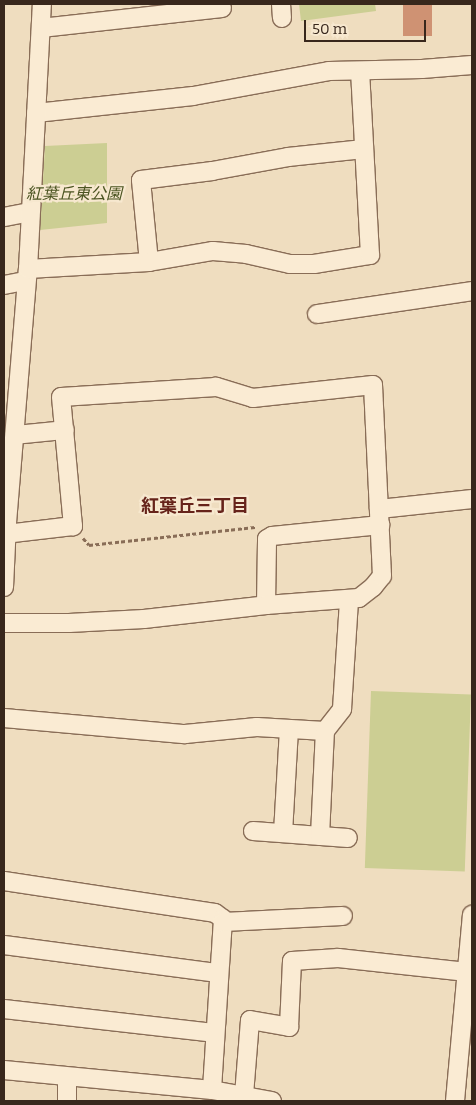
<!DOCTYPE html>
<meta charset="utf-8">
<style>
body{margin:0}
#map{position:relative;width:476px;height:1105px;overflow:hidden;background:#efddbf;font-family:Bitter,"Noto Sans JP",serif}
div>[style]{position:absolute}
.green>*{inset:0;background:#ccce93;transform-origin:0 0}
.building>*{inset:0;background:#cf9273;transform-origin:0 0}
.path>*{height:3px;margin-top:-1.5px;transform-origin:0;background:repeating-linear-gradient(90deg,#896d57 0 4px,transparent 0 6.5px)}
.roads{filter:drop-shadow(1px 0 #896d57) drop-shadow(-1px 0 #896d57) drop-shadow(0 1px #896d57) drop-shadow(0 -1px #896d57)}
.minor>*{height:18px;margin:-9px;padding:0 9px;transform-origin:9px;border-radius:9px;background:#faebd3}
span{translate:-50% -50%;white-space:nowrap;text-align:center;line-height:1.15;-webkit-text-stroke:4.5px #f7e8cf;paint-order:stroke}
.park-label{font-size:16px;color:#4c5522;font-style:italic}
.neighbourhood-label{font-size:18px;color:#66231a;font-weight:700}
.frame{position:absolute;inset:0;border:5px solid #38271c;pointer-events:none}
.scale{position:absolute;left:304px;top:20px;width:122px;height:22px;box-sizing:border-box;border:2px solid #38271c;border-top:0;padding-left:6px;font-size:15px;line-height:18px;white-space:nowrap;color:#38271c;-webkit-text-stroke:4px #f7e8cf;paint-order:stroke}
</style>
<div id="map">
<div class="green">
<i style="clip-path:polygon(299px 4px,375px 4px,376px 11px,301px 21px)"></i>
<i style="clip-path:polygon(107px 143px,107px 223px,40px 230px,45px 146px)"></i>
<i style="left:371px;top:691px;width:100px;height:177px;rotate:2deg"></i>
</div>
<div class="building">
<i style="left:403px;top:4px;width:29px;height:32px"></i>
</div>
<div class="path">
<i style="left:83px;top:538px;width:9px;rotate:49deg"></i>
<i style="left:89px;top:545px;width:167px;rotate:-6.2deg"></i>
</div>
<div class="roads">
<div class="minor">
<i style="left:281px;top:4px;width:14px;rotate:86deg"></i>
<i style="left:41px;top:28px;width:182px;rotate:-6.3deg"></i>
<i style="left:36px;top:113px;width:158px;rotate:-6.2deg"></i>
<i style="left:193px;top:96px;width:138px;rotate:-10.4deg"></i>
<i style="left:329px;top:71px;width:93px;rotate:-1.2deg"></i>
<i style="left:422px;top:69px;width:50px;rotate:-4.6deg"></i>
<i style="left:4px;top:217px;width:26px;rotate:-11deg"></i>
<i style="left:149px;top:262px;width:82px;rotate:-95.6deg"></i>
<i style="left:141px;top:180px;width:72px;rotate:-7.2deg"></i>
<i style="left:212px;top:171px;width:77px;rotate:-10.4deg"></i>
<i style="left:288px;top:157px;width:76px;rotate:-6deg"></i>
<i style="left:28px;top:269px;width:121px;rotate:-3.3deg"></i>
<i style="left:149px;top:262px;width:65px;rotate:-9.8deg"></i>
<i style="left:213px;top:251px;width:33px;rotate:5deg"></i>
<i style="left:246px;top:254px;width:45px;rotate:12.8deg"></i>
<i style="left:290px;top:264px;width:24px"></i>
<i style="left:314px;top:264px;width:57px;rotate:-9.1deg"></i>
<i style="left:370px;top:255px;width:183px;rotate:-93.1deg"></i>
<i style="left:4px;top:285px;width:21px;rotate:-11deg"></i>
<i style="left:317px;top:314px;width:157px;rotate:-8.4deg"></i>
<i style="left:15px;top:435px;width:50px;rotate:-5.7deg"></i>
<i style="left:379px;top:509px;width:94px;rotate:-6.1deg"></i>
<i style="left:4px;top:587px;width:64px;rotate:-87.3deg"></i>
<i style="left:7px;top:523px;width:255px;rotate:-85.3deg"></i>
<i style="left:28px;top:269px;width:265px;rotate:-87deg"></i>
<i style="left:266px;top:605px;width:66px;rotate:-89.1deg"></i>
<i style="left:267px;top:539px;width:6px;rotate:-31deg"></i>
<i style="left:272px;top:536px;width:109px;rotate:-5.8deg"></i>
<i style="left:4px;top:623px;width:65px"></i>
<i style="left:69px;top:623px;width:75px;rotate:-3.1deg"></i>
<i style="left:144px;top:619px;width:123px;rotate:-6.5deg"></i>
<i style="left:266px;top:605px;width:93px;rotate:-4.3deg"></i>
<i style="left:359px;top:598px;width:18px;rotate:-38deg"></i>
<i style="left:373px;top:587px;width:14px;rotate:-51deg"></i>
<i style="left:382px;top:576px;width:191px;rotate:-92.7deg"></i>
<i style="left:373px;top:385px;width:121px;rotate:173.8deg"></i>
<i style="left:253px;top:398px;width:39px;rotate:-163deg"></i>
<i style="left:216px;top:387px;width:155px;rotate:176.3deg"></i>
<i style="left:61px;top:397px;width:130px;rotate:84.7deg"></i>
<i style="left:73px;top:526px;width:67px;rotate:173.2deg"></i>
<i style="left:4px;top:718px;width:182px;rotate:5.1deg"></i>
<i style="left:185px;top:734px;width:72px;rotate:-5.6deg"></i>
<i style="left:257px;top:727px;width:68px;rotate:3.4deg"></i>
<i style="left:253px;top:831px;width:95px;rotate:4.2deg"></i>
<i style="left:283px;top:833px;width:104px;rotate:-86.7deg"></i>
<i style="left:320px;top:836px;width:105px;rotate:-87.3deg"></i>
<i style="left:325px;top:731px;width:28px;rotate:-52deg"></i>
<i style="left:342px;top:709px;width:109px;rotate:-86.3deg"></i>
<i style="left:4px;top:881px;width:213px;rotate:8.6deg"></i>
<i style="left:215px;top:913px;width:10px;rotate:37deg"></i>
<i style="left:223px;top:919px;width:171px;rotate:93.7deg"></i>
<i style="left:223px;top:922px;width:120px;rotate:-2.9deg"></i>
<i style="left:4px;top:945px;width:216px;rotate:7.5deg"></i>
<i style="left:4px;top:1009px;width:211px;rotate:6.5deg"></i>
<i style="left:4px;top:1070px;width:209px;rotate:5.5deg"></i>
<i style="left:212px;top:1090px;width:61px;rotate:10.4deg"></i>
<i style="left:67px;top:1077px;width:24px;rotate:90deg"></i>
<i style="left:244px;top:1095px;width:75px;rotate:-85.4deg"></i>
<i style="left:250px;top:1020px;width:40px;rotate:10deg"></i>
<i style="left:289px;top:1027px;width:66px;rotate:-87.4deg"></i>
<i style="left:292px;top:961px;width:46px;rotate:-3.7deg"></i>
<i style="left:338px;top:958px;width:130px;rotate:6.2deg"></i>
<i style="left:455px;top:1101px;width:187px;rotate:-84.8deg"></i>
</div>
</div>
<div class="park-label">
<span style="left:74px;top:194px">紅葉丘東公園</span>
</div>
<div class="neighbourhood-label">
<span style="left:195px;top:506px">紅葉丘三丁目</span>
</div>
<div class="frame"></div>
<div class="scale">50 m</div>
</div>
